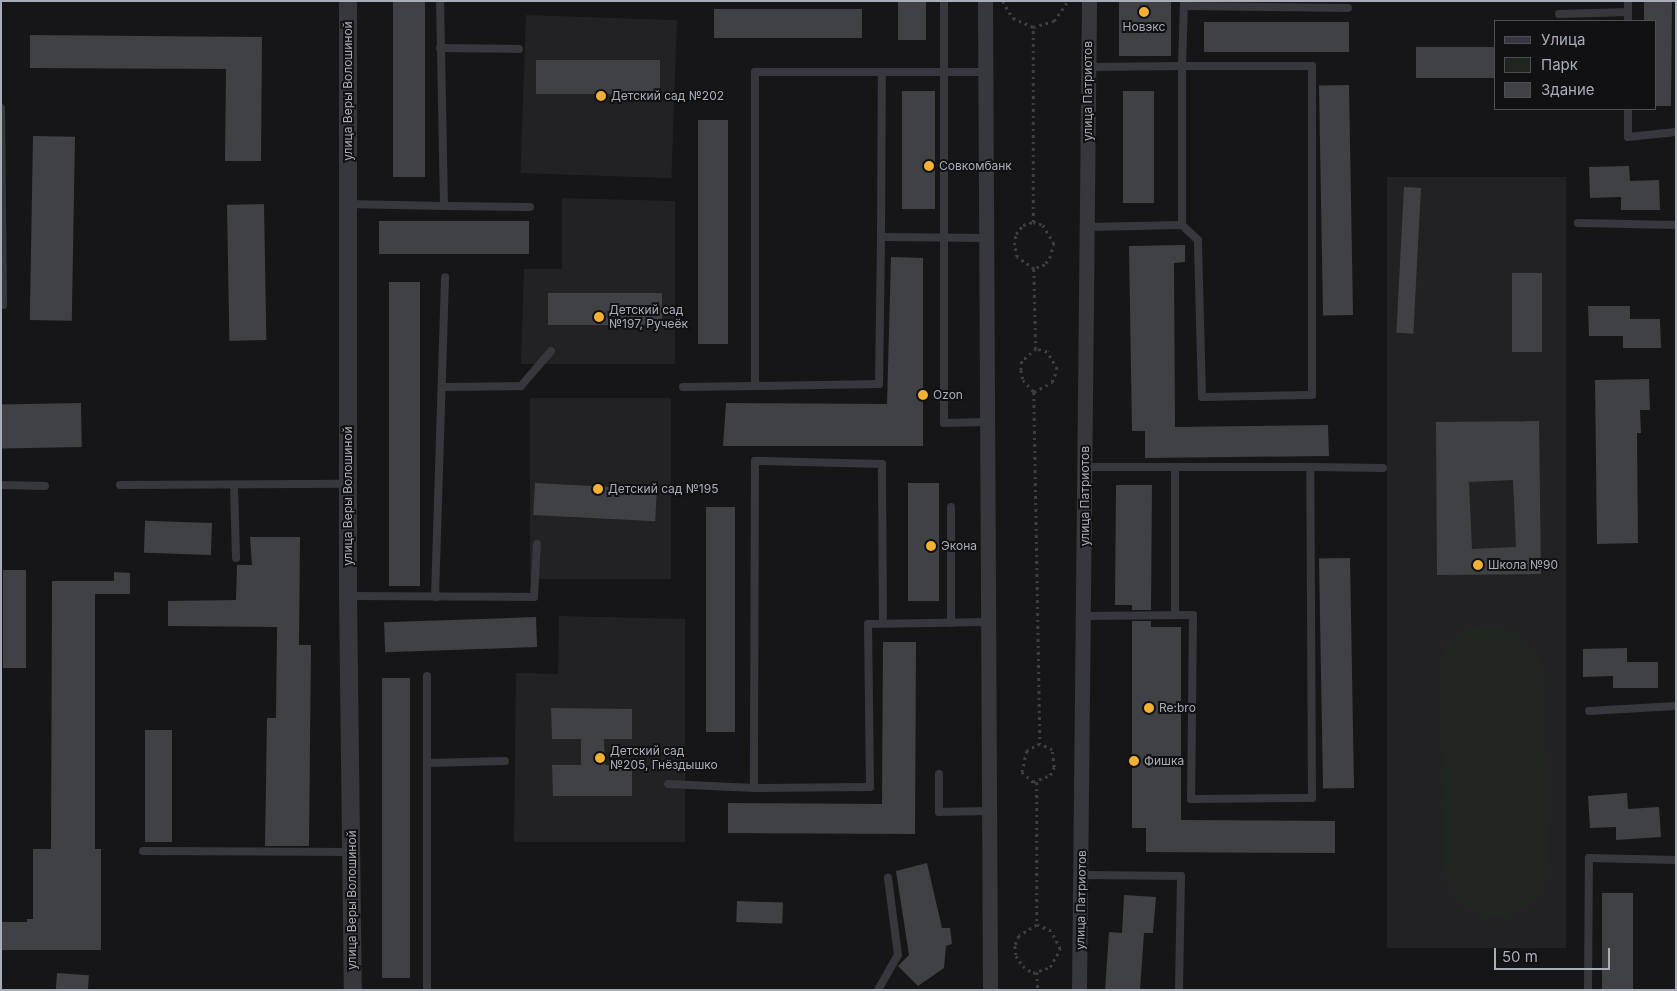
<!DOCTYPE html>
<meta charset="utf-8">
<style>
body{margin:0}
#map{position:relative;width:1677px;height:991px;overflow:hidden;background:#161618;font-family:Inter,sans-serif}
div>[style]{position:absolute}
.built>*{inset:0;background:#222225;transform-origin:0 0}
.green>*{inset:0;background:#1e261f}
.building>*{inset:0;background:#404145;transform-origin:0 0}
.path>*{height:2.5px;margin-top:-1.25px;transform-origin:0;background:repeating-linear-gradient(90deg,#3d3f44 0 2.5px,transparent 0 6.5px)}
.service>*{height:8px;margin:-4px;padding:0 4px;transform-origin:4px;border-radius:4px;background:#37383d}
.minor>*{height:15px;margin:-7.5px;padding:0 7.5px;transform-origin:7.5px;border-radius:7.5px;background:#37383d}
.tertiary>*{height:18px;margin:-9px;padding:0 9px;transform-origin:9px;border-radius:9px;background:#37383d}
.dots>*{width:14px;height:14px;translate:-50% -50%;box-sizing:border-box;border:2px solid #111113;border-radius:50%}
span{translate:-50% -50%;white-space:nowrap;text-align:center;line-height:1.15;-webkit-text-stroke:4px #111113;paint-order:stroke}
.poi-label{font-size:12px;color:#a8adb8}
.left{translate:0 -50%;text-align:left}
.street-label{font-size:12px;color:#a8adb8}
.frame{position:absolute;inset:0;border:2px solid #a8adb8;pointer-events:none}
.legend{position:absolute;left:1494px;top:20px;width:162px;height:90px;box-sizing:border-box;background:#111113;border:1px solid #4d4f55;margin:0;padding:6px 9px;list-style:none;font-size:15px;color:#a8adb8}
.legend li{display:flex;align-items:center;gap:10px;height:25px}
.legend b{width:25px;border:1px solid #4d4f55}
.scale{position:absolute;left:1494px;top:948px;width:116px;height:22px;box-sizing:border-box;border:2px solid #a8adb8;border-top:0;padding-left:6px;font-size:15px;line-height:18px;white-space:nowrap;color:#a8adb8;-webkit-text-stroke:4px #111113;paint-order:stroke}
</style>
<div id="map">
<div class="built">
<i style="left:526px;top:15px;width:151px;height:158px;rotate:2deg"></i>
<i style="left:1566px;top:177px;width:771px;height:179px;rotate:90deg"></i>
<i style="clip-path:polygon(562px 198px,675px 201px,675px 364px,521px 364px,524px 269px,562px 269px)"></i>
<i style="left:530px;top:398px;width:141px;height:181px"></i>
<i style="clip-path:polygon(559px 616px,685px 619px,685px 842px,514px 842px,516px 673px,558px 674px)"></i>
</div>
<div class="green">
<i style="clip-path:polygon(1474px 627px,1512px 632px,1531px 646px,1543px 664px,1548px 860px,1546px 877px,1538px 894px,1523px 907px,1504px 916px,1489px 916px,1468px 907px,1453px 894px,1443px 873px,1440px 661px,1446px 644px)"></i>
</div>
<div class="building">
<i style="left:393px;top:1px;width:32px;height:176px"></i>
<i style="left:898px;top:1px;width:28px;height:39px"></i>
<i style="left:1119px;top:1px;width:52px;height:55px"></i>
<i style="clip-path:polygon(1644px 1px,1672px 1px,1671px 106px,1656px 106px,1656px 21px,1644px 21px)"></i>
<i style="left:714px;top:9px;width:148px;height:29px"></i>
<i style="left:1204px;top:22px;width:145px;height:30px"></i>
<i style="clip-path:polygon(30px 35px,262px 37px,261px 161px,225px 161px,226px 69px,30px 68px)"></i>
<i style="left:1496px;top:47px;width:31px;height:80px;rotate:90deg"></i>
<i style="left:536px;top:60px;width:124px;height:34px"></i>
<i style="left:1349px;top:85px;width:230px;height:30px;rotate:89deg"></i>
<i style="left:902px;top:91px;width:33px;height:118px"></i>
<i style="left:1123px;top:91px;width:31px;height:112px"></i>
<i style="left:698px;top:120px;width:30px;height:224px"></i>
<i style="left:33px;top:136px;width:42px;height:184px;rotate:1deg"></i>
<i style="clip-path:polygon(1629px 166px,1630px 181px,1659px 180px,1660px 210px,1621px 210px,1621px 197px,1590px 198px,1589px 167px)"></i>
<i style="left:1404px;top:187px;width:17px;height:146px;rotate:3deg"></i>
<i style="left:264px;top:204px;width:136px;height:37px;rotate:89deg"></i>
<i style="left:529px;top:221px;width:33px;height:150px;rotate:90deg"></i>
<i style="clip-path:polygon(1185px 245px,1185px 262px,1174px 263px,1175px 427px,1328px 425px,1329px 456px,1145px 458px,1145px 431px,1132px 431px,1129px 246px)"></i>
<i style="clip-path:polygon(891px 257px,923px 258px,923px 446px,723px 446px,726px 403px,887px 404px)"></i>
<i style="left:1542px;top:273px;width:79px;height:30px;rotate:90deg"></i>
<i style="left:389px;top:282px;width:31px;height:304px"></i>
<i style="left:548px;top:293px;width:114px;height:32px"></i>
<i style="clip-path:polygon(1588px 306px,1630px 306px,1630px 319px,1660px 319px,1661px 348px,1623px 348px,1623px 336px,1589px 336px)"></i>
<i style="clip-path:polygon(1649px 379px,1650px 410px,1640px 410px,1641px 433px,1637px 433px,1638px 543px,1597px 544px,1595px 380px)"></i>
<i style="left:81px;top:403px;width:44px;height:80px;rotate:89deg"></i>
<i style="clip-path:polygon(evenodd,1539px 421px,1541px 574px,1437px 575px,1436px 422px,1539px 421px,1513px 480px,1516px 547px,1472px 549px,1469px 482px,1513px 480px)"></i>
<i style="left:535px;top:483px;width:122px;height:32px;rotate:3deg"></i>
<i style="left:908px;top:483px;width:31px;height:118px"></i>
<i style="clip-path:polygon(1116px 485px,1152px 485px,1151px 610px,1132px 610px,1132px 605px,1115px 605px)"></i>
<i style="left:706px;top:507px;width:29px;height:225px"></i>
<i style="left:212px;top:523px;width:32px;height:67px;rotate:92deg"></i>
<i style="clip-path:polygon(250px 537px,300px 537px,299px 645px,311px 645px,309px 846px,265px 846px,267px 718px,276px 718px,277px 627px,168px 626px,168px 601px,236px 600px,237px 565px,252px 565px)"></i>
<i style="left:1350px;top:558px;width:230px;height:31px;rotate:89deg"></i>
<i style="left:3px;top:570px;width:23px;height:98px"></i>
<i style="clip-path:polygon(114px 572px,130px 573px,130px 594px,95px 594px,95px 849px,101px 849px,101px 950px,1px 950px,1px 922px,27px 922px,27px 919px,33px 919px,33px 849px,51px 849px,52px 581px,114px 581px)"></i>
<i style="left:536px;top:617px;width:30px;height:152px;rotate:88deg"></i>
<i style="clip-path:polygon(1132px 621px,1151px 621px,1151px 627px,1181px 627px,1181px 820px,1335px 821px,1335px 853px,1146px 852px,1146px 828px,1132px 828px)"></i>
<i style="clip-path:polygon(883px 642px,916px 642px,915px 834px,728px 833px,728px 803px,882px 804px)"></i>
<i style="clip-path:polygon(1627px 648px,1627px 662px,1658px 662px,1658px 688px,1613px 688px,1613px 676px,1583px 677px,1583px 649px)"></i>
<i style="left:382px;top:678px;width:28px;height:300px"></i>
<i style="clip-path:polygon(551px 708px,632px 709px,632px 739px,604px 739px,605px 765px,632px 765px,632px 796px,553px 796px,552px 765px,581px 765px,581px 739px,552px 739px)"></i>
<i style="left:145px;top:730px;width:27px;height:112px"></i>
<i style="clip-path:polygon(1627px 793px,1628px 809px,1659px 807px,1661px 837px,1616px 840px,1616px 827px,1590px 828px,1588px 796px)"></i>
<i style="clip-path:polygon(927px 863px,942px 928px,950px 928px,952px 944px,946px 946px,944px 968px,918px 986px,898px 966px,909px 955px,896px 871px)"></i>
<i style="left:1602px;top:893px;width:31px;height:97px"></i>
<i style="clip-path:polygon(1124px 895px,1156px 897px,1153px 933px,1144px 933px,1140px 990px,1105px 990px,1109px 932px,1122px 933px)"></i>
<i style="left:737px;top:901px;width:46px;height:21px;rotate:2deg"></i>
<i style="left:57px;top:973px;width:32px;height:17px;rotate:4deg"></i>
</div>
<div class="path">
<i style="left:1003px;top:1px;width:20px;rotate:60deg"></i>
<i style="left:1013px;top:18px;width:22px;rotate:24deg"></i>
<i style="left:1033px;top:27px;width:22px;rotate:-16deg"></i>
<i style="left:1054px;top:21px;width:24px;rotate:-55deg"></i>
<i style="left:1033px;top:222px;width:10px;rotate:17deg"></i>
<i style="left:1043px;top:225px;width:21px;rotate:59deg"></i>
<i style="left:1054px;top:243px;width:13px;rotate:103deg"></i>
<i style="left:1051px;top:256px;width:11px;rotate:124deg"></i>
<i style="left:1045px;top:265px;width:12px;rotate:160deg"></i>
<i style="left:1034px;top:269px;width:21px;rotate:-145deg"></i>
<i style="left:1017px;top:257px;width:12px;rotate:-104deg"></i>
<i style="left:1014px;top:245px;width:11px;rotate:-80deg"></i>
<i style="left:1016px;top:234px;width:11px;rotate:-52deg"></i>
<i style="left:1023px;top:225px;width:10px;rotate:-17deg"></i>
<i style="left:1033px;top:222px;width:195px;rotate:-90deg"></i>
<i style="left:1034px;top:269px;width:80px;rotate:88.6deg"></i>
<i style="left:1036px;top:349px;width:18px;rotate:139deg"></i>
<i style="left:1022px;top:361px;width:9px;rotate:96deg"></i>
<i style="left:1021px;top:370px;width:10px;rotate:79deg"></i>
<i style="left:1023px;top:380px;width:16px;rotate:47deg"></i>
<i style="left:1034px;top:392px;width:21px;rotate:-29deg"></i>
<i style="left:1052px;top:382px;width:14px;rotate:-69deg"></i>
<i style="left:1057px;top:369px;width:20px;rotate:-120deg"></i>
<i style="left:1047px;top:352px;width:11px;rotate:-165deg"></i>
<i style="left:1034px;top:392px;width:352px;rotate:89deg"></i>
<i style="left:1040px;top:744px;width:15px;rotate:152deg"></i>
<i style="left:1027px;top:751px;width:22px;rotate:103deg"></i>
<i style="left:1022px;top:772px;width:15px;rotate:42deg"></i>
<i style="left:1033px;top:782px;width:18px;rotate:-22deg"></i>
<i style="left:1050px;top:775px;width:9px;rotate:-63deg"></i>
<i style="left:1054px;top:767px;width:17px;rotate:-97deg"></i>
<i style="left:1052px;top:750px;width:13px;rotate:-153deg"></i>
<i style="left:1037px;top:782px;width:143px;rotate:90deg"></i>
<i style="left:1037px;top:925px;width:21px;rotate:149deg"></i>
<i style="left:1019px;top:936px;width:11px;rotate:112deg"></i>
<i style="left:1015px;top:946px;width:10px;rotate:84deg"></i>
<i style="left:1016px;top:956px;width:12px;rotate:55deg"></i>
<i style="left:1023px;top:966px;width:12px;rotate:35deg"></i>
<i style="left:1033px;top:973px;width:18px;rotate:-19deg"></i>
<i style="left:1050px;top:967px;width:21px;rotate:-61deg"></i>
<i style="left:1060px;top:949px;width:20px;rotate:-117deg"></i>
<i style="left:1051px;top:931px;width:15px;rotate:-157deg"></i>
<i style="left:1037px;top:972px;width:18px;rotate:87deg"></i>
</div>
<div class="service">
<i style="left:944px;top:1px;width:422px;rotate:90deg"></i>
<i style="left:944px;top:423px;width:42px;rotate:-1.4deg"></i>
<i style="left:1184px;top:6px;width:164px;rotate:0.7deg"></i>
<i style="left:1559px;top:14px;width:69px;rotate:-1.7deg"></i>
<i style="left:1628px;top:21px;width:20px;rotate:-90deg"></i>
<i style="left:440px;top:48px;width:79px;rotate:0.7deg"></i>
<i style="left:1088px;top:67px;width:94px;rotate:-0.6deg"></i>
<i style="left:1182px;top:66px;width:130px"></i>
<i style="left:1312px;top:66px;width:329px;rotate:90deg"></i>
<i style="left:1312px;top:395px;width:110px;rotate:179deg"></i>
<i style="left:1202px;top:397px;width:157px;rotate:-91.5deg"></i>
<i style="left:1198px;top:240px;width:22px;rotate:-137deg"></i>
<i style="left:1182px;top:225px;width:159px;rotate:-90deg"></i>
<i style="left:1182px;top:66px;width:65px;rotate:-88.2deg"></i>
<i style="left:985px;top:72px;width:230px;rotate:180deg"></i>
<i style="left:755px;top:72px;width:314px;rotate:90deg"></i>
<i style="left:755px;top:386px;width:124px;rotate:-0.9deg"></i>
<i style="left:879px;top:384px;width:147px;rotate:-89.2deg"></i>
<i style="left:881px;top:237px;width:105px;rotate:0.5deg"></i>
<i style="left:1px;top:108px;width:197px;rotate:89.4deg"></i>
<i style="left:1628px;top:109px;width:28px;rotate:90deg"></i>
<i style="left:1628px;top:137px;width:48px;rotate:-5.9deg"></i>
<i style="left:348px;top:204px;width:96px;rotate:1.2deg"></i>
<i style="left:444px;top:206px;width:205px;rotate:-91.1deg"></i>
<i style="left:444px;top:206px;width:86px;rotate:0.7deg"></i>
<i style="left:1578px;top:223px;width:98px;rotate:1.2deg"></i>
<i style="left:1087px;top:227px;width:95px;rotate:-1.2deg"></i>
<i style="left:881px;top:237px;width:165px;rotate:-89.7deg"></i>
<i style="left:442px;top:387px;width:79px;rotate:-0.7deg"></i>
<i style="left:521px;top:386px;width:46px;rotate:-49.4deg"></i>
<i style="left:683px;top:387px;width:72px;rotate:-0.8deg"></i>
<i style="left:1175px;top:467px;width:148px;rotate:90deg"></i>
<i style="left:1310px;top:467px;width:73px;rotate:0.8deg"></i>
<i style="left:1px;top:485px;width:44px;rotate:1.3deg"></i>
<i style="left:120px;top:485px;width:228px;rotate:-0.3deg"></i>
<i style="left:234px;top:485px;width:73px;rotate:88.4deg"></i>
<i style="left:951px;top:507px;width:116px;rotate:90deg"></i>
<i style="left:348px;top:596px;width:186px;rotate:0.3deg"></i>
<i style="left:534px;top:597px;width:53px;rotate:-86.8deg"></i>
<i style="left:435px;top:597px;width:320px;rotate:-88.2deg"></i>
<i style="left:1084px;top:616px;width:109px;rotate:-0.5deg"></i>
<i style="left:1193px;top:615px;width:184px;rotate:90.6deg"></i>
<i style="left:1191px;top:799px;width:121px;rotate:-0.5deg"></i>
<i style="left:1312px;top:798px;width:331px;rotate:-90.3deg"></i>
<i style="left:1310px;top:467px;width:225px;rotate:180deg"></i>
<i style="left:883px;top:623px;width:159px;rotate:-90.4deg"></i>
<i style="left:882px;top:464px;width:127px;rotate:-178.6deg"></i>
<i style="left:755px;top:461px;width:327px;rotate:90.2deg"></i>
<i style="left:754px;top:788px;width:116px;rotate:-0.5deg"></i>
<i style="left:870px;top:787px;width:163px;rotate:-90.7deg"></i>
<i style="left:868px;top:624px;width:119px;rotate:-1deg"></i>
<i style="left:1589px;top:711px;width:87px;rotate:-3.3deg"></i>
<i style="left:427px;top:763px;width:78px;rotate:-1.5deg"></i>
<i style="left:939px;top:774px;width:38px;rotate:90deg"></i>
<i style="left:939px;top:812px;width:49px;rotate:-1.2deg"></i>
<i style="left:668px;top:784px;width:86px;rotate:2.7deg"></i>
<i style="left:143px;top:851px;width:208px;rotate:0.3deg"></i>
<i style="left:1082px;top:875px;width:99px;rotate:0.6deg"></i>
<i style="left:1181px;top:876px;width:114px;rotate:91deg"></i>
<i style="left:427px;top:990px;width:314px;rotate:-90deg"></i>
<i style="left:878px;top:990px;width:40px;rotate:-60.3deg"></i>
<i style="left:898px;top:955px;width:78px;rotate:-97.4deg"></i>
<i style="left:1588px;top:990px;width:132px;rotate:-89.6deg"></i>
<i style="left:1589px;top:858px;width:87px;rotate:1.3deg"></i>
</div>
<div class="minor">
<i style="left:985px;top:1px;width:989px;rotate:89.71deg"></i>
<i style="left:1079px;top:990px;width:989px;rotate:-89.42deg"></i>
</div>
<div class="tertiary">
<i style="left:348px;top:1px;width:595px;rotate:90deg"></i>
<i style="left:348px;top:596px;width:394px;rotate:89.3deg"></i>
</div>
<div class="dots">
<i style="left:1144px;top:12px;background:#f2b134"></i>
<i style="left:601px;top:96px;background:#f2b134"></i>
<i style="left:929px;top:166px;background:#f2b134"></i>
<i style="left:599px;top:317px;background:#f2b134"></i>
<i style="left:923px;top:395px;background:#f2b134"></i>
<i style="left:598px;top:489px;background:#f2b134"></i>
<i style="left:931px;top:546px;background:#f2b134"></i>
<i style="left:1478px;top:565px;background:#f2b134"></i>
<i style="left:1149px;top:708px;background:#f2b134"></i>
<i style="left:600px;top:758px;background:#f2b134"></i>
<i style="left:1134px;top:761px;background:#f2b134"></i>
</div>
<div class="poi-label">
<span style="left:1144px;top:27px">Новэкс</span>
<span class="left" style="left:611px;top:96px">Детский сад №202</span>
<span class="left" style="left:939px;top:166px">Совкомбанк</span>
<span class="left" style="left:609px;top:317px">Детский сад<br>№197, Ручеёк</span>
<span class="left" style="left:933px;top:395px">Ozon</span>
<span class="left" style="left:608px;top:489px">Детский сад №195</span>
<span class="left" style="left:941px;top:546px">Экона</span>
<span class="left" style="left:1488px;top:565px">Школа №90</span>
<span class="left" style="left:1159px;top:708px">Re:bro</span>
<span class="left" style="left:610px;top:758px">Детский сад<br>№205, Гнёздышко</span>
<span class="left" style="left:1144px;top:761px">Фишка</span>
</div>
<div class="street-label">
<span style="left:348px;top:91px;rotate:-90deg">улица Веры Волошиной</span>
<span style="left:1088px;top:91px;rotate:-90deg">улица Патриотов</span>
<span style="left:348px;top:496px;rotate:-90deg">улица Веры Волошиной</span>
<span style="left:1085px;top:496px;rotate:-90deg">улица Патриотов</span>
<span style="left:352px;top:900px;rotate:-90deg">улица Веры Волошиной</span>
<span style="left:1081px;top:900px;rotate:-89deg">улица Патриотов</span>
</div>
<div class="frame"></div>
<ul class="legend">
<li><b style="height:6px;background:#37383d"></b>Улица</li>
<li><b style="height:14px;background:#1e261f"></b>Парк</li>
<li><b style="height:14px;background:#404145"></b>Здание</li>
</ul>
<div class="scale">50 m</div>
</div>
